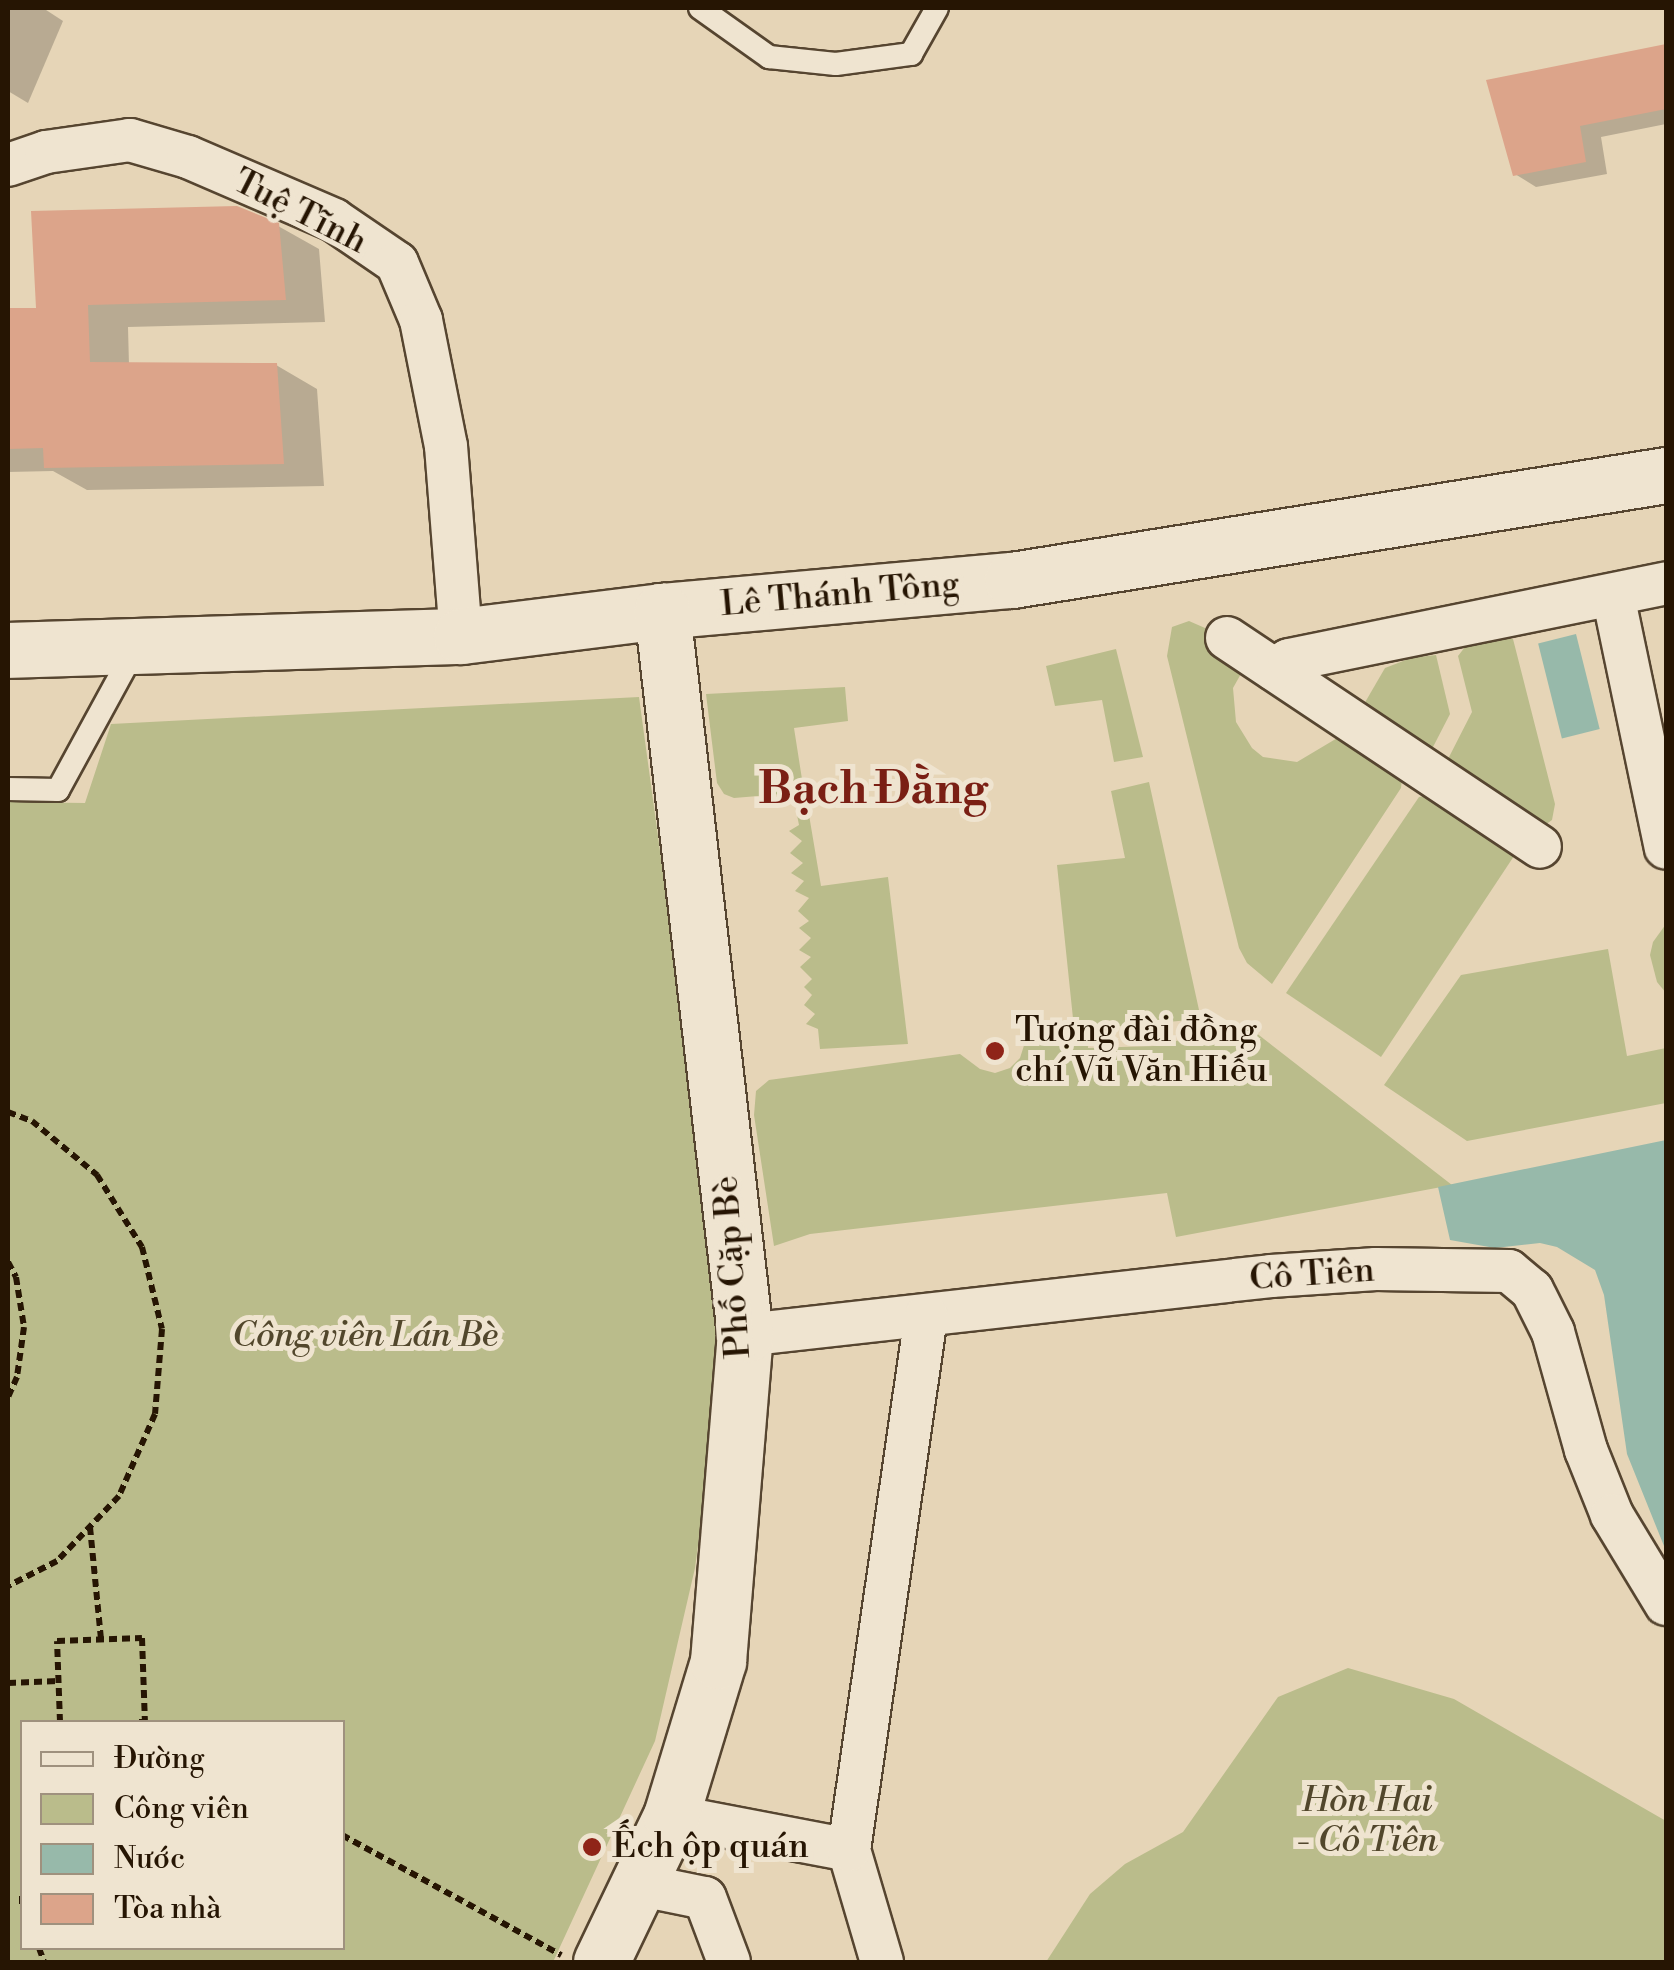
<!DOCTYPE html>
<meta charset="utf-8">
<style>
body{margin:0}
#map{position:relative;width:1674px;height:1970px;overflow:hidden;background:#e6d5b7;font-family:"Libre Bodoni",serif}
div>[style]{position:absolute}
.green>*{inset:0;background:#babc8b}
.water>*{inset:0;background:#97b9aa;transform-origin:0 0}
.shadow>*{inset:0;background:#0003}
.building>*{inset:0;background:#dca48a}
.path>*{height:6px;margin-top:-3px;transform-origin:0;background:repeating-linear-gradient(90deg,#261503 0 8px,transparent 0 13px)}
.roads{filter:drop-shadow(2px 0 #564530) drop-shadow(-2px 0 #564530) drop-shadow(0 2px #564530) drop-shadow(0 -2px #564530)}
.lane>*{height:22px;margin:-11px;padding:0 11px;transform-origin:11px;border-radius:11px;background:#efe4d0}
.street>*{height:42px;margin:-21px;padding:0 21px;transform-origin:21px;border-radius:21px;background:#efe4d0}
.secondary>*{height:55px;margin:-27.5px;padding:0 27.5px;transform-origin:27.5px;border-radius:27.5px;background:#efe4d0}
.dots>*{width:28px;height:28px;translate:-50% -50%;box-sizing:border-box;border:5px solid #efe4d0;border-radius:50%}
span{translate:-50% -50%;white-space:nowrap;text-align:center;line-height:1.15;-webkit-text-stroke:10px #efe4d0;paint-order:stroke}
.street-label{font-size:35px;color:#261503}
.poi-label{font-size:35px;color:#261503}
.left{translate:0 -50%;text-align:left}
.park-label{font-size:35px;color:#52472c;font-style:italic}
.district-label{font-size:45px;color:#7a1f14;font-weight:700}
.frame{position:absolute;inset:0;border:10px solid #261503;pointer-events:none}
.legend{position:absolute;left:20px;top:1720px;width:325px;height:230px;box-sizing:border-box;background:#efe4d0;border:2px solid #9f917e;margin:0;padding:12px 18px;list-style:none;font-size:30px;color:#261503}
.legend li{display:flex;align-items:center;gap:20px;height:50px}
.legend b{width:50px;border:2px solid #9f917e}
</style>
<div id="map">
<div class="green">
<i style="clip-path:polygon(1189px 621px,1205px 628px,1242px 672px,1233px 688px,1236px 722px,1252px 748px,1263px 757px,1297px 762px,1339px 737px,1402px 778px,1401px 788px,1272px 984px,1247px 963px,1239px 948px,1167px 656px,1172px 627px)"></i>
<i style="clip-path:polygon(1495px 638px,1513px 639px,1555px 804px,1552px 820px,1545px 825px,1453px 771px,1448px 759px,1472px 712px,1458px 656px,1465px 647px)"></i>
<i style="clip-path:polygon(1116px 649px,1143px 757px,1114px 762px,1102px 700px,1055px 706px,1046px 666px)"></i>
<i style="clip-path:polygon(1436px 655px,1450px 714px,1433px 747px,1423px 752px,1360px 711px,1385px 668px,1411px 658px)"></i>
<i style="clip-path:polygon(845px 687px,848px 721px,794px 728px,804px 792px,734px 798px,724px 794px,717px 783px,706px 694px)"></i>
<i style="clip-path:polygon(evenodd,639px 697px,726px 1335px,695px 1568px,655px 1741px,553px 1962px,8px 1962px,8px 802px,85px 803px,111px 724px,639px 697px,22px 1722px,342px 1722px,342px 1948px,22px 1948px,22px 1722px)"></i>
<i style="clip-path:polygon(1149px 782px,1201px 1019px,1089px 1029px,1088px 1048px,1154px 1046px,1246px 1025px,1452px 1185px,1176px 1237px,1167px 1193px,810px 1234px,774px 1246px,754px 1115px,756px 1091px,769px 1080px,960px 1054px,980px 1069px,995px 1073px,1010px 1068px,1020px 1058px,1027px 1036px,1074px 1028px,1057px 865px,1125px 858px,1111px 791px)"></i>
<i style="clip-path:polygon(1431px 795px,1516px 853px,1381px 1057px,1286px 993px,1419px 797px)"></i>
<i style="clip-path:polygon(808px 809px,821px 886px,888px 877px,908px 1044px,820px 1049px,818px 1029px,806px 1024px,815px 1014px,804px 1005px,812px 995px,804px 987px,812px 979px,800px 967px,811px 957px,799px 950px,811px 938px,799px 928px,809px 921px,798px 911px,809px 898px,795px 891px,804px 881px,791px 873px,803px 863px,790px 853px,802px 841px,789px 831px,799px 825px,796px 810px)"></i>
<i style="clip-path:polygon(1666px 924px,1666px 993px,1657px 982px,1650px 955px,1653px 942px)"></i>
<i style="clip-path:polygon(1608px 949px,1627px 1056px,1666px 1048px,1666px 1103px,1467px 1141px,1384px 1085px,1461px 975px)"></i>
<i style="clip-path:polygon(1348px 1668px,1454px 1699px,1666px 1821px,1666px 1962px,1046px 1962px,1090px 1894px,1125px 1864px,1183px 1832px,1278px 1697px)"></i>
</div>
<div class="water">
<i style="left:1576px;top:634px;width:98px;height:39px;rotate:76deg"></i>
<i style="clip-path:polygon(1666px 1140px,1666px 1551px,1627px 1454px,1604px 1295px,1595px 1270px,1557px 1247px,1540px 1243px,1495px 1248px,1450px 1240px,1438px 1187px)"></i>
</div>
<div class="shadow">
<i style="clip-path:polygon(8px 8px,43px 8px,63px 21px,28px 103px,8px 91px)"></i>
<i style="clip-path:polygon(1666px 46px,1666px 124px,1601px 137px,1607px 174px,1536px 187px,1515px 174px,1489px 81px)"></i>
<i style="clip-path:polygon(278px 226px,319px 249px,325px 322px,128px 327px,129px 365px,276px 365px,317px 389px,324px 486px,87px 490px,53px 471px,8px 472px,8px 311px,39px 310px)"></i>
</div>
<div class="building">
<i style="clip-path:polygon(1666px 44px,1666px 109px,1580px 126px,1586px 162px,1513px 176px,1486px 80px)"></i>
<i style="clip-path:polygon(237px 206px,279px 223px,286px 300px,88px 305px,90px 362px,277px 363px,284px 464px,44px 468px,43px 448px,8px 449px,8px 308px,36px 308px,31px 211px)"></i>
</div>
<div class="path">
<i style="left:8px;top:1112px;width:26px;rotate:21deg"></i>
<i style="left:32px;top:1121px;width:85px;rotate:39.7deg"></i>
<i style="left:97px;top:1175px;width:85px;rotate:58deg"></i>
<i style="left:142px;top:1247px;width:84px;rotate:76.3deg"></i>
<i style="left:162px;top:1329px;width:85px;rotate:94.7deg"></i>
<i style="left:155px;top:1414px;width:90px;rotate:113.7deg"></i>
<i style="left:119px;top:1496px;width:90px;rotate:133.6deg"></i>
<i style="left:57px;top:1561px;width:55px;rotate:153deg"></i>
<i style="left:8px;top:1262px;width:17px;rotate:62deg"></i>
<i style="left:16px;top:1277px;width:51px;rotate:80.9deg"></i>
<i style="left:24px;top:1327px;width:50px;rotate:98deg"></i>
<i style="left:17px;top:1377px;width:22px;rotate:114deg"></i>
<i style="left:90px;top:1527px;width:114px;rotate:84.4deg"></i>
<i style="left:8px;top:1683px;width:50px;rotate:-2.3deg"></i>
<i style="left:60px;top:1722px;width:81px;rotate:-92.1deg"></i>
<i style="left:57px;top:1641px;width:85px;rotate:-2deg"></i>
<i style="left:142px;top:1638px;width:84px;rotate:88deg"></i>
<i style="left:145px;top:1722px;width:6px;rotate:180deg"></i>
<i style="left:342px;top:1835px;width:250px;rotate:28.7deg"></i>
<i style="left:22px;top:1896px;width:8px;rotate:90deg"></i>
<i style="left:39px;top:1948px;width:15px;rotate:70deg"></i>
</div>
<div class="roads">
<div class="lane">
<i style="left:700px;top:8px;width:85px;rotate:35.4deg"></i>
<i style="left:769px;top:57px;width:67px;rotate:6deg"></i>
<i style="left:836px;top:64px;width:76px;rotate:-7.6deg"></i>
<i style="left:911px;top:54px;width:53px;rotate:-60.5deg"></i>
<i style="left:8px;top:789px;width:50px;rotate:1.1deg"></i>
<i style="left:58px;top:790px;width:161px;rotate:-61.4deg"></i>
</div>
<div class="street">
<i style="left:8px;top:165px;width:40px;rotate:-18.9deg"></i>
<i style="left:46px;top:152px;width:85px;rotate:-8.1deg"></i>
<i style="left:130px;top:140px;width:60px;rotate:16.3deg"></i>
<i style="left:188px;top:157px;width:159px;rotate:23.3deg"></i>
<i style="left:334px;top:220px;width:76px;rotate:34.3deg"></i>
<i style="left:397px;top:263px;width:62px;rotate:67.2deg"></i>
<i style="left:421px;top:320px;width:128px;rotate:78.8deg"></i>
<i style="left:446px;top:446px;width:191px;rotate:85.5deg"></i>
<i style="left:1613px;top:595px;width:258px;rotate:78.2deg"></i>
<i style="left:1227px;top:638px;width:376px;rotate:33.7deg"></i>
<i style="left:1274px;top:669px;width:17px;rotate:-31deg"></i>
<i style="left:1289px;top:660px;width:385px;rotate:-11.5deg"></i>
<i style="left:745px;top:1335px;width:529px;rotate:-6.4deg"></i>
<i style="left:1271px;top:1276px;width:105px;rotate:-3.8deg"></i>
<i style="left:1376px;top:1269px;width:133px;rotate:0.9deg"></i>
<i style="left:1509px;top:1271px;width:30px;rotate:40deg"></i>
<i style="left:1532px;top:1290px;width:47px;rotate:63.4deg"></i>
<i style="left:1553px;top:1332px;width:123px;rotate:74.4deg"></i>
<i style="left:1586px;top:1450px;width:70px;rotate:68.2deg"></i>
<i style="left:1612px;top:1515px;width:104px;rotate:58.8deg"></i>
<i style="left:671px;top:1816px;width:181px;rotate:10.8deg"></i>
<i style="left:641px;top:1885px;width:65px;rotate:11.5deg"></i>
<i style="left:705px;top:1898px;width:68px;rotate:69.4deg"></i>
<i style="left:882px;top:1962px;width:117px;rotate:-106.4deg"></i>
<i style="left:849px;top:1850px;width:540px;rotate:-81.79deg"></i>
</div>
<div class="secondary">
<i style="left:8px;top:650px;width:453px;rotate:-1.8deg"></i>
<i style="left:461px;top:636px;width:203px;rotate:-7.1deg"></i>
<i style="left:662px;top:611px;width:351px;rotate:-5.1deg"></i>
<i style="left:1012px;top:580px;width:662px;rotate:-9.12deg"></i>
<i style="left:601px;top:1962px;width:162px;rotate:-64.4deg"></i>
<i style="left:671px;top:1816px;width:162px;rotate:-73.1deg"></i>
<i style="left:718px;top:1661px;width:327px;rotate:-85.3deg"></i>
<i style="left:745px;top:1335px;width:729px;rotate:-96.54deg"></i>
</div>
</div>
<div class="dots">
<i style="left:995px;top:1051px;background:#8f2418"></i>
<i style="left:592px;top:1847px;background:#8f2418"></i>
</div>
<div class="street-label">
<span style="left:300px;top:212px;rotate:27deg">Tuệ Tĩnh</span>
<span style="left:840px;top:595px;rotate:-5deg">Lê Thánh Tông</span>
<span style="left:733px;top:1267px;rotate:-94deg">Phố Cặp Bè</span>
<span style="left:1312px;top:1275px;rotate:-4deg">Cô Tiên</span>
</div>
<div class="poi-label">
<span class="left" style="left:1015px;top:1051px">Tượng đài đồng<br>chí Vũ Văn Hiếu</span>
<span class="left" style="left:612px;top:1847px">Ếch ộp quán</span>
</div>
<div class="park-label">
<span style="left:365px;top:1336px">Công viên Lán Bè</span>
<span style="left:1367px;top:1821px">Hòn Hai<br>- Cô Tiên</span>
</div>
<div class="district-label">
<span style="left:873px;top:790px">Bạch Đằng</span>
</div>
<div class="frame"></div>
<ul class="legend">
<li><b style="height:12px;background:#efe4d0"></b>Đường</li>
<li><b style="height:28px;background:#babc8b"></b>Công viên</li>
<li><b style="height:28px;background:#97b9aa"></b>Nước</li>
<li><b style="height:28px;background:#dca48a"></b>Tòa nhà</li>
</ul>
</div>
